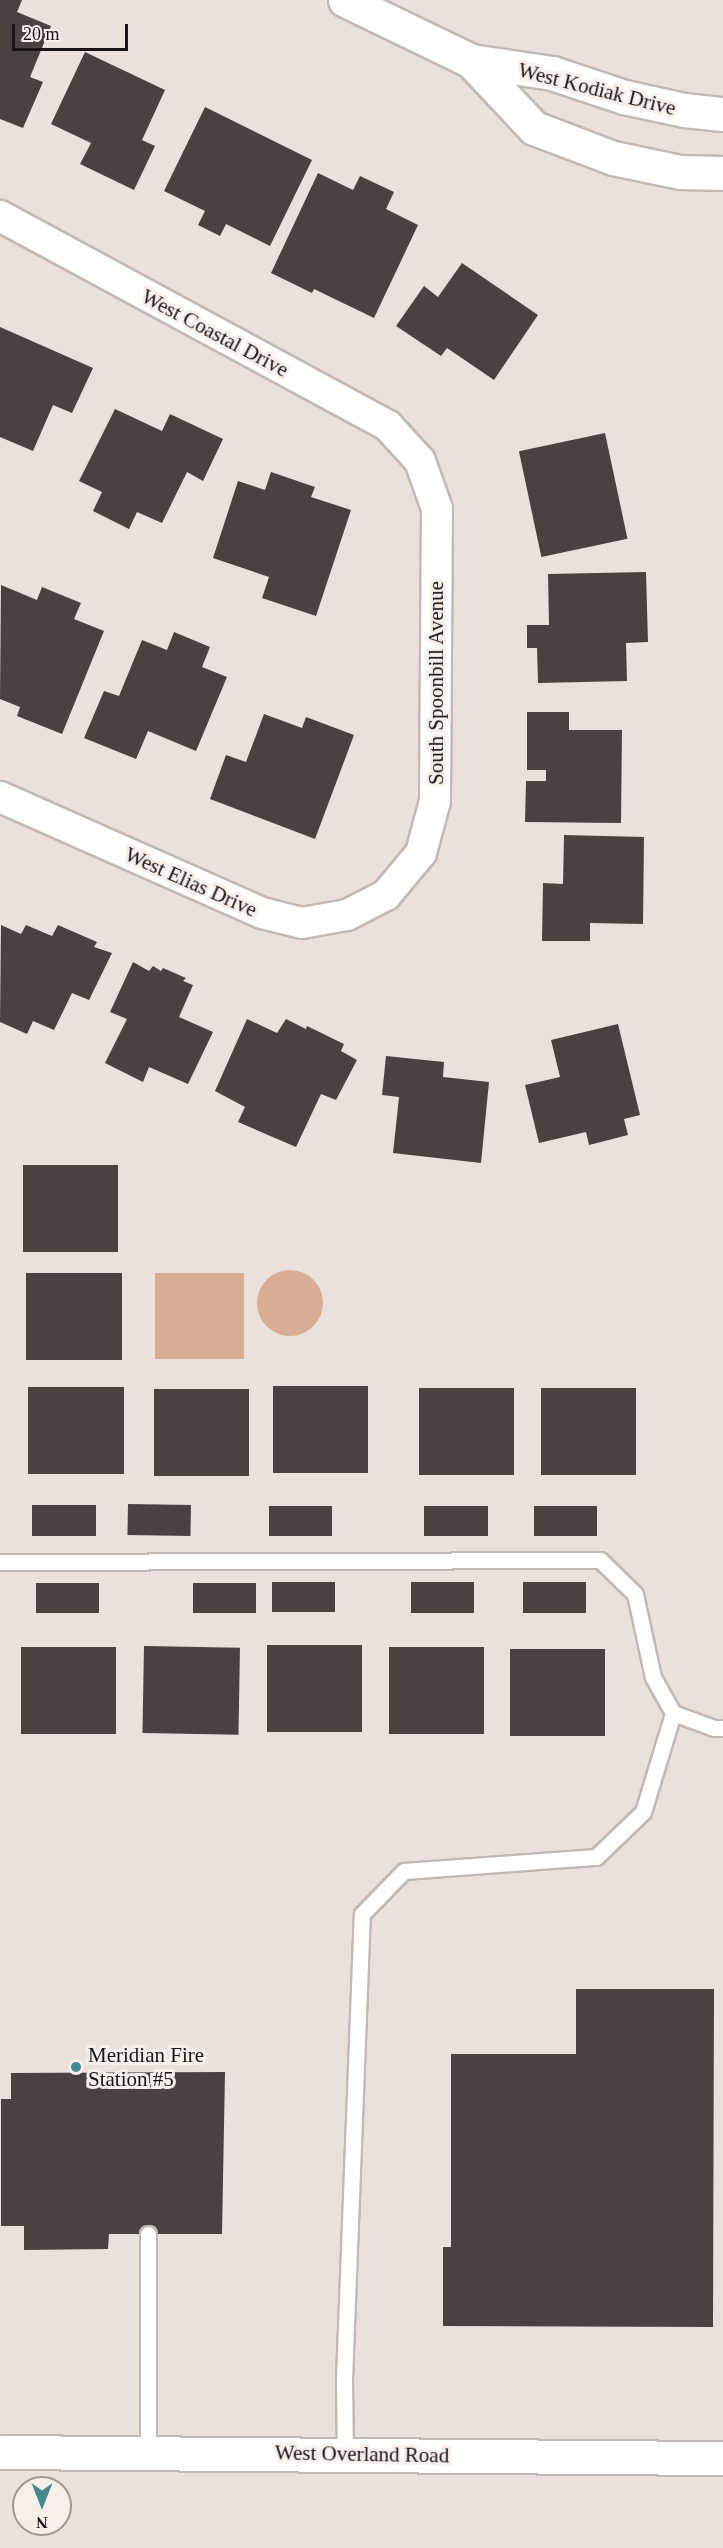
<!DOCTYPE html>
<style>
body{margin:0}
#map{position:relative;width:723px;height:2548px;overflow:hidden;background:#eae1dd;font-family:Georgia,serif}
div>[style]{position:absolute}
.green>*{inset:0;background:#d9ad94;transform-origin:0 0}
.round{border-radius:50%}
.building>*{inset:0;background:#49423e;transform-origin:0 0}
.roads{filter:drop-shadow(2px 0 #c1b9b4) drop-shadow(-2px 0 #c1b9b4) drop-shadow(0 2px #c1b9b4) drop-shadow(0 -2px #c1b9b4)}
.service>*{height:15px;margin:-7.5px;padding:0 7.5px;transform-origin:7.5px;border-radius:7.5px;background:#fff}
.minor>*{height:30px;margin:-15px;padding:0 15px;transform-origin:15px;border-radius:15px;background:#fff}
.tertiary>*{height:33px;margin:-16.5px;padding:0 16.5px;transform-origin:16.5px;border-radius:16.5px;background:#fff}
.dots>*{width:16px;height:16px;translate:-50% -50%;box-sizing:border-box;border:3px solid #f7efea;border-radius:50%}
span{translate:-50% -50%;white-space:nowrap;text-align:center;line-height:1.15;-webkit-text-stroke:6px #f7efea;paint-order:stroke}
.street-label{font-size:21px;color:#181514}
.poi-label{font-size:21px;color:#181514}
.left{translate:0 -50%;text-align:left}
.north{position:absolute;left:12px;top:2476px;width:60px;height:60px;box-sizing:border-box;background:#f7efea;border:2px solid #9e9894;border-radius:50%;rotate:180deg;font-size:16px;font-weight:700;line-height:24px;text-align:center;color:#181514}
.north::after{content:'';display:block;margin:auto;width:21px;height:27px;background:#428990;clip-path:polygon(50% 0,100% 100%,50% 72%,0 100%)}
.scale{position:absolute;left:12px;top:24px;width:116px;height:27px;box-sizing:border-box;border:3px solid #181514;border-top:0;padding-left:8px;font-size:18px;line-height:21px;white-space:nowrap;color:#181514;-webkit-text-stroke:4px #f7efea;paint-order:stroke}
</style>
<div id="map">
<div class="green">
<i class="round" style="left:257px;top:1270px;width:66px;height:66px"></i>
<i style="left:155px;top:1273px;width:89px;height:86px"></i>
</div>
<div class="building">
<i style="clip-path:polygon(0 0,22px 0,17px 12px,51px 26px,30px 77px,43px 82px,23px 128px,0 119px)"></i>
<i style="clip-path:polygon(85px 52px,165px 90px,142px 140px,155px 146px,134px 190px,80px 164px,91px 143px,51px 124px)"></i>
<i style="clip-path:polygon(205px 107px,312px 160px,270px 246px,226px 224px,220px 236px,198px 225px,205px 211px,164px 191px)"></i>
<i style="clip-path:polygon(318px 173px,353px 190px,360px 176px,394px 192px,386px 209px,418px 225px,374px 318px,314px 289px,312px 293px,271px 273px)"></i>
<i style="clip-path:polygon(462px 263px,538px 315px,494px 380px,447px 348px,441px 356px,396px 326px,424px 286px,438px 297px)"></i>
<i style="clip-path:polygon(0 327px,93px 368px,72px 413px,53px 405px,33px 451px,0 437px)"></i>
<i style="clip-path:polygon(115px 409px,162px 431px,170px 414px,223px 439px,203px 481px,187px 472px,162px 523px,137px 512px,129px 529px,93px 511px,102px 492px,79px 481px)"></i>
<i style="left:605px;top:433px;width:108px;height:88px;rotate:78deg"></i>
<i style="clip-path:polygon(271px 472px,315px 487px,311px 497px,351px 510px,316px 616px,262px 598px,269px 577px,213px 558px,238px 481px,265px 490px)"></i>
<i style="clip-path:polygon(646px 572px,648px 642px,626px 643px,627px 681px,538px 683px,537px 648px,527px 648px,527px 625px,549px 625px,548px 574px)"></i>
<i style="clip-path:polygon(1px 585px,37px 600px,42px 587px,81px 603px,74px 619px,104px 631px,62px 734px,17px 716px,20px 707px,0 699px)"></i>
<i style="clip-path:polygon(174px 632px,210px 647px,202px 667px,227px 677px,196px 751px,148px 731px,136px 759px,84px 738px,104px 691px,119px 696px,142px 640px,167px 650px)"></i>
<i style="clip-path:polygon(527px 712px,569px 712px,569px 730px,622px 730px,621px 823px,525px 822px,526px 781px,546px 781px,546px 770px,527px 770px)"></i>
<i style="clip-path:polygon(264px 714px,302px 728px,306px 717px,354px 735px,315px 839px,210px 799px,226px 755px,246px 762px)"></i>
<i style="clip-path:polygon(564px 835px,644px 837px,643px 924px,590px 923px,590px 941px,542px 941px,543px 883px,563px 884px)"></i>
<i style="clip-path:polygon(1px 925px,21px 934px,26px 925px,52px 936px,58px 925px,97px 942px,94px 947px,112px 953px,89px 1000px,72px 993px,54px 1030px,33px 1021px,27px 1034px,0 1022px)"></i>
<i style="clip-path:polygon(133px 962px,149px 971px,153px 966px,161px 971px,163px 968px,186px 978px,183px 981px,193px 985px,179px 1017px,213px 1032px,188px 1084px,149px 1067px,143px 1082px,105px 1063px,127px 1019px,110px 1012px)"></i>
<i style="clip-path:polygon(247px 1019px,277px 1033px,286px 1019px,306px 1029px,307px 1026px,344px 1044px,341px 1051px,357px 1060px,336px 1100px,321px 1094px,296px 1147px,238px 1122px,245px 1107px,215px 1091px)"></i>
<i style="clip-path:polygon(618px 1024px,640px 1115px,624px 1119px,628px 1135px,589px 1145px,586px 1132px,539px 1143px,525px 1085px,560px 1077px,551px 1040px)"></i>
<i style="clip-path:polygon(386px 1056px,444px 1062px,443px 1077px,489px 1082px,481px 1163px,393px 1153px,399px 1097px,382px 1095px)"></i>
<i style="left:23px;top:1165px;width:95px;height:87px"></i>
<i style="left:26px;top:1273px;width:96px;height:87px"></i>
<i style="left:273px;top:1386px;width:95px;height:87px"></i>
<i style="left:28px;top:1387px;width:96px;height:87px"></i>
<i style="left:419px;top:1388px;width:95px;height:87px"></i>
<i style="left:541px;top:1388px;width:95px;height:87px"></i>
<i style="left:154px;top:1389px;width:95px;height:87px"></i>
<i style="left:128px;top:1504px;width:63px;height:31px;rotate:1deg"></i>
<i style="left:32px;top:1505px;width:64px;height:31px"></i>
<i style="left:269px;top:1506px;width:63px;height:30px"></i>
<i style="left:424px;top:1506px;width:64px;height:30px"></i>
<i style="left:534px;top:1506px;width:63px;height:30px"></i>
<i style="left:272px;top:1582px;width:63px;height:30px"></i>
<i style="left:411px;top:1582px;width:63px;height:31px"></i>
<i style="left:523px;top:1582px;width:63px;height:31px"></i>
<i style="left:36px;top:1583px;width:63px;height:30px"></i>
<i style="left:193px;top:1583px;width:63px;height:30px"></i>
<i style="left:267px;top:1645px;width:95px;height:87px"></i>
<i style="left:144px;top:1646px;width:96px;height:87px;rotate:1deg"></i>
<i style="left:21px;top:1647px;width:95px;height:87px"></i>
<i style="left:389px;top:1647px;width:95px;height:87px"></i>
<i style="left:510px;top:1649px;width:95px;height:87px"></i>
<i style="clip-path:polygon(576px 1989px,714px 1989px,713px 2327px,443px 2326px,443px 2247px,451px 2247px,451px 2054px,576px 2054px)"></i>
<i style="clip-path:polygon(225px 2072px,222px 2234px,109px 2234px,108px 2249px,24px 2250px,24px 2226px,1px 2226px,1px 2099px,11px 2099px,11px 2073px)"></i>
</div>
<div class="roads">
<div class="service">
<i style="left:0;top:1562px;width:600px;rotate:-0.19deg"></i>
<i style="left:600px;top:1560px;width:49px;rotate:44.2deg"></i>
<i style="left:635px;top:1594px;width:85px;rotate:77.8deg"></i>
<i style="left:653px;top:1677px;width:41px;rotate:60.9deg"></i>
<i style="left:673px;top:1713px;width:44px;rotate:20.1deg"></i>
<i style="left:714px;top:1728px;width:9px"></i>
<i style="left:148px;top:2234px;width:219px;rotate:90deg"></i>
<i style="left:345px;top:2454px;width:75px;rotate:-90.8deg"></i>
<i style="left:344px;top:2379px;width:465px;rotate:-87.8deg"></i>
<i style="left:362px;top:1914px;width:60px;rotate:-45.7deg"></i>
<i style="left:404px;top:1871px;width:193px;rotate:-4.2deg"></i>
<i style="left:596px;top:1857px;width:65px;rotate:-43.8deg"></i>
<i style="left:643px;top:1812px;width:103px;rotate:-73.1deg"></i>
</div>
<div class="minor">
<i style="left:0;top:216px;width:441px;rotate:28.4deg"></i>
<i style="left:388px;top:426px;width:47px;rotate:47.6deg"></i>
<i style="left:420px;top:461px;width:51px;rotate:70.5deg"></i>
<i style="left:437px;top:509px;width:292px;rotate:90.4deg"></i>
<i style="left:435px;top:801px;width:54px;rotate:105.1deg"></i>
<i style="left:421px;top:853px;width:55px;rotate:129.8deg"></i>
<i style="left:386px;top:895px;width:44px;rotate:152.9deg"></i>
<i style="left:347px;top:915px;width:46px;rotate:169.9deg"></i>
<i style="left:302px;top:923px;width:41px;rotate:-166deg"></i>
<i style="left:262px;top:913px;width:287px;rotate:-156.1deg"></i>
</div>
<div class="tertiary">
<i style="left:345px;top:0;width:140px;rotate:25.8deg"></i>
<i style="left:471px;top:61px;width:82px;rotate:8.4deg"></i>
<i style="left:552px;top:73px;width:76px;rotate:18.4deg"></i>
<i style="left:624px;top:97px;width:61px;rotate:12.2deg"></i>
<i style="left:684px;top:110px;width:39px;rotate:6deg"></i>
<i style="left:471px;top:61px;width:92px;rotate:46.8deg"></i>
<i style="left:534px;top:128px;width:85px;rotate:20.8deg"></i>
<i style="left:613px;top:158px;width:68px;rotate:11.8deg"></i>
<i style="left:680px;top:172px;width:43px;rotate:1.3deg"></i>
<i style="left:0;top:2452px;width:723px;rotate:0.48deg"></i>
</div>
</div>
<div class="dots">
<i style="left:76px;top:2067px;background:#428990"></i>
</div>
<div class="street-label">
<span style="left:597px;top:89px;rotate:14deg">West Kodiak Drive</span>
<span style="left:215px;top:333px;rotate:28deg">West Coastal Drive</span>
<span style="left:436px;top:683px;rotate:-90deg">South Spoonbill Avenue</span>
<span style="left:191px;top:882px;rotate:24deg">West Elias Drive</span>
<span style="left:362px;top:2454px;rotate:1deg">West Overland Road</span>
</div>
<div class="poi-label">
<span class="left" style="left:88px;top:2067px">Meridian Fire<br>Station #5</span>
</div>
<div class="north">N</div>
<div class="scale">20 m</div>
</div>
